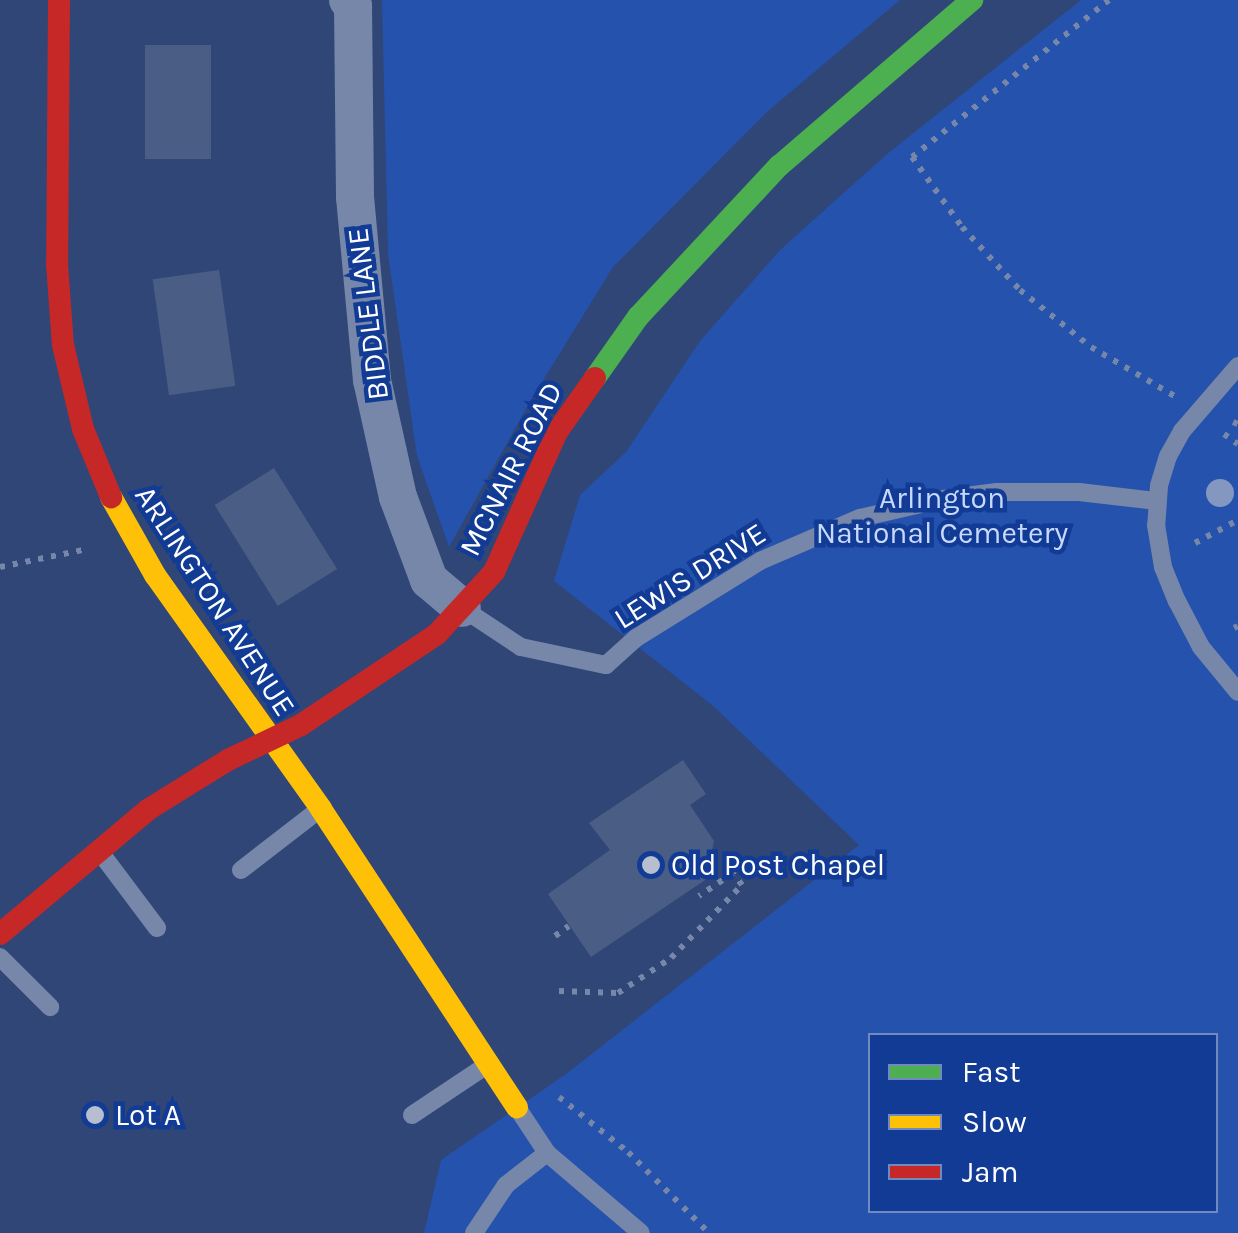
<!DOCTYPE html>
<style>
body{margin:0}
#map{position:relative;width:1238px;height:1233px;overflow:hidden;background:#2f4677;font-family:Karla,sans-serif}
div>[style]{position:absolute}
.green>*{inset:0;background:#2552ac}
.building>*{inset:0;background:#4a5e85;transform-origin:0 0}
.path>*{height:6px;margin-top:-3px;transform-origin:0;background:repeating-linear-gradient(90deg,#7787a9 0 5px,transparent 0 13px)}
.lane>*{height:18px;margin:-9px;padding:0 9px;transform-origin:9px;border-radius:9px;background:#7787a9}
.street>*{height:38px;margin:-19px;padding:0 19px;transform-origin:19px;border-radius:19px;background:#7787a9}
.fast>*{height:22px;margin:-11px;padding:0 11px;transform-origin:11px;border-radius:11px;background:#4caf50}
.slow>*{height:22px;margin:-11px;padding:0 11px;transform-origin:11px;border-radius:11px;background:#ffc107}
.jam>*{height:22px;margin:-11px;padding:0 11px;transform-origin:11px;border-radius:11px;background:#c62828}
.trees>*{width:28px;height:28px;margin:-14px;border-radius:50%;background:#8397c1}
.dots>*{width:28px;height:28px;translate:-50% -50%;box-sizing:border-box;border:5px solid #113b95;border-radius:50%}
span{translate:-50% -50%;white-space:nowrap;text-align:center;line-height:1.15;-webkit-text-stroke:9px #113b95;paint-order:stroke}
.street-label{font-size:30px;color:#fff}
.park-label{font-size:30px;color:#c7d9fd}
.poi-label{font-size:30px;color:#fff}
.left{translate:0 -50%;text-align:left}
.legend{position:absolute;left:868px;top:1033px;width:350px;height:180px;box-sizing:border-box;background:#113b95;border:2px solid #7089bf;margin:0;padding:12px 18px;list-style:none;font-size:30px;color:#fff}
.legend li{display:flex;align-items:center;gap:20px;height:50px}
.legend b{width:50px;border:2px solid #7089bf}
</style>
<div id="map">
<div class="green">
<i style="clip-path:polygon(382px 0,900px 0,768px 111px,613px 267px,531px 400px,449px 547px,417px 456px,388px 254px)"></i>
<i style="clip-path:polygon(evenodd,1081px 0,1238px 0,1238px 1233px,424px 1233px,441px 1160px,566px 1074px,859px 845px,712px 705px,554px 581px,580px 495px,626px 452px,700px 341px,780px 250px,887px 154px,1081px 0,870px 1036px,1216px 1036px,1216px 1210px,870px 1210px,870px 1036px)"></i>
</div>
<div class="building">
<i style="left:211px;top:45px;width:114px;height:66px;rotate:90deg"></i>
<i style="left:219px;top:270px;width:117px;height:67px;rotate:82deg"></i>
<i style="left:274px;top:468px;width:119px;height:70px;rotate:58deg"></i>
<i style="clip-path:polygon(683px 760px,706px 794px,690px 805px,714px 841px,710px 860px,717px 872px,591px 957px,548px 894px,610px 850px,589px 823px)"></i>
</div>
<div class="path">
<i style="left:1109px;top:0;width:252px;rotate:141.4deg"></i>
<i style="left:912px;top:157px;width:86px;rotate:54.5deg"></i>
<i style="left:962px;top:227px;width:86px;rotate:47.4deg"></i>
<i style="left:1020px;top:290px;width:91px;rotate:38.8deg"></i>
<i style="left:1091px;top:347px;width:101px;rotate:30.4deg"></i>
<i style="left:1233px;top:422px;width:5px;rotate:22deg"></i>
<i style="left:1224px;top:434px;width:17px;rotate:36deg"></i>
<i style="left:1195px;top:543px;width:49px;rotate:-28.1deg"></i>
<i style="left:0;top:567px;width:85px;rotate:-11.6deg"></i>
<i style="left:1234px;top:628px;width:4px;rotate:-27deg"></i>
<i style="left:555px;top:936px;width:17px;rotate:-36deg"></i>
<i style="left:559px;top:991px;width:59px;rotate:1.9deg"></i>
<i style="left:618px;top:993px;width:64px;rotate:-33.4deg"></i>
<i style="left:671px;top:958px;width:102px;rotate:-45.8deg"></i>
<i style="left:742px;top:885px;width:15px;rotate:-127deg"></i>
<i style="left:733px;top:873px;width:41px;rotate:145.9deg"></i>
<i style="left:559px;top:1097px;width:88px;rotate:38.6deg"></i>
<i style="left:628px;top:1152px;width:115px;rotate:45deg"></i>
</div>
<div class="lane">
<i style="left:1238px;top:366px;width:86px;rotate:130.7deg"></i>
<i style="left:1182px;top:431px;width:29px;rotate:119deg"></i>
<i style="left:1168px;top:456px;width:31px;rotate:107deg"></i>
<i style="left:1159px;top:486px;width:39px;rotate:94deg"></i>
<i style="left:1156px;top:525px;width:43px;rotate:80.5deg"></i>
<i style="left:1163px;top:567px;width:37px;rotate:68deg"></i>
<i style="left:1177px;top:601px;width:52px;rotate:62.4deg"></i>
<i style="left:1201px;top:647px;width:58px;rotate:50.6deg"></i>
<i style="left:465px;top:610px;width:67px;rotate:33.5deg"></i>
<i style="left:521px;top:647px;width:87px;rotate:12deg"></i>
<i style="left:606px;top:665px;width:40px;rotate:-42deg"></i>
<i style="left:636px;top:638px;width:146px;rotate:-31.8deg"></i>
<i style="left:760px;top:561px;width:109px;rotate:-23.3deg"></i>
<i style="left:860px;top:518px;width:85px;rotate:-12.9deg"></i>
<i style="left:943px;top:499px;width:54px;rotate:-7.4deg"></i>
<i style="left:997px;top:492px;width:82px"></i>
<i style="left:1079px;top:492px;width:79px;rotate:6.6deg"></i>
<i style="left:103px;top:856px;width:90px;rotate:53.1deg"></i>
<i style="left:241px;top:870px;width:95px;rotate:-37.7deg"></i>
<i style="left:0;top:957px;width:71px;rotate:45deg"></i>
<i style="left:520px;top:1112px;width:49px;rotate:56.6deg"></i>
<i style="left:547px;top:1153px;width:123px;rotate:40.4deg"></i>
<i style="left:412px;top:1115px;width:87px;rotate:-33.7deg"></i>
<i style="left:474px;top:1233px;width:58px;rotate:-56.3deg"></i>
<i style="left:506px;top:1185px;width:52px;rotate:-38deg"></i>
</div>
<div class="street">
<i style="left:348px;top:0;width:8px;rotate:50deg"></i>
<i style="left:353px;top:6px;width:191px;rotate:89.4deg"></i>
<i style="left:355px;top:197px;width:184px;rotate:84.7deg"></i>
<i style="left:372px;top:380px;width:120px;rotate:77.5deg"></i>
<i style="left:398px;top:497px;width:89px;rotate:69.5deg"></i>
<i style="left:429px;top:580px;width:43px;rotate:40.3deg"></i>
</div>
<div class="fast">
<i style="left:595px;top:378px;width:75px;rotate:-54.8deg"></i>
<i style="left:638px;top:317px;width:207px;rotate:-47deg"></i>
<i style="left:779px;top:166px;width:255px;rotate:-40.7deg"></i>
</div>
<div class="slow">
<i style="left:111px;top:497px;width:90px;rotate:60.6deg"></i>
<i style="left:155px;top:575px;width:287px;rotate:54.6deg"></i>
<i style="left:321px;top:809px;width:357px;rotate:56.7deg"></i>
</div>
<div class="jam">
<i style="left:59px;top:0;width:264px;rotate:90.4deg"></i>
<i style="left:57px;top:264px;width:81px;rotate:85.8deg"></i>
<i style="left:63px;top:345px;width:86px;rotate:76.6deg"></i>
<i style="left:83px;top:429px;width:74px;rotate:67.6deg"></i>
<i style="left:0;top:934px;width:194px;rotate:-40deg"></i>
<i style="left:149px;top:809px;width:93px;rotate:-31.8deg"></i>
<i style="left:228px;top:760px;width:81px;rotate:-25.6deg"></i>
<i style="left:301px;top:725px;width:164px;rotate:-33.8deg"></i>
<i style="left:437px;top:634px;width:84px;rotate:-47.4deg"></i>
<i style="left:494px;top:572px;width:154px;rotate:-65.8deg"></i>
<i style="left:557px;top:432px;width:66px;rotate:-54.9deg"></i>
</div>
<div class="trees">
<i style="left:1220px;top:493px"></i>
</div>
<div class="dots">
<i style="left:651px;top:865px;background:#b6becf"></i>
<i style="left:95px;top:1115px;background:#b6becf"></i>
</div>
<div class="street-label">
<span style="left:368px;top:314px;rotate:-97deg">BIDDLE LANE</span>
<span style="left:511px;top:469px;rotate:-63deg">MCNAIR ROAD</span>
<span style="left:690px;top:576px;rotate:-32deg">LEWIS DRIVE</span>
<span style="left:215px;top:601px;rotate:57deg">ARLINGTON AVENUE</span>
</div>
<div class="park-label">
<span style="left:942px;top:515px">Arlington<br>National Cemetery</span>
</div>
<div class="poi-label">
<span class="left" style="left:671px;top:865px">Old Post Chapel</span>
<span class="left" style="left:115px;top:1115px">Lot A</span>
</div>
<ul class="legend">
<li><b style="height:12px;background:#4caf50"></b>Fast</li>
<li><b style="height:12px;background:#ffc107"></b>Slow</li>
<li><b style="height:12px;background:#c62828"></b>Jam</li>
</ul>
</div>
